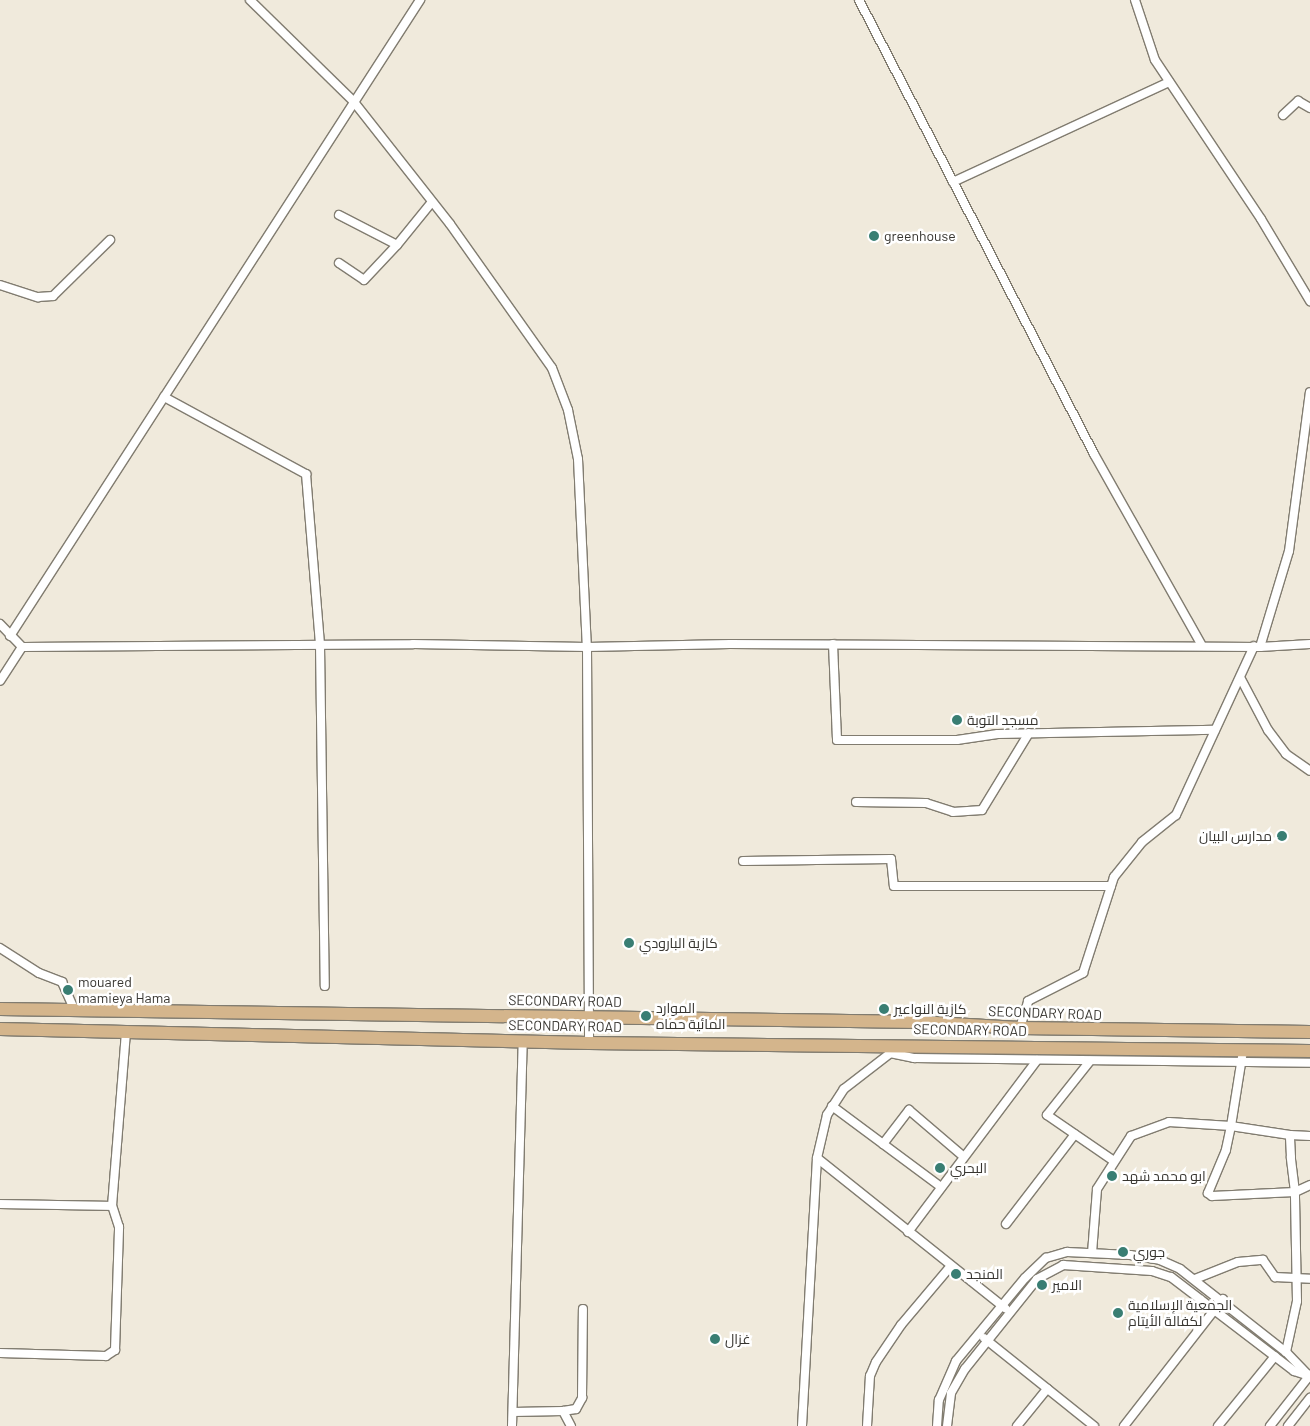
<!DOCTYPE html>
<meta charset="utf-8">
<style>
body{margin:0}
#map{position:relative;width:1310px;height:1426px;overflow:hidden;background:#f0eadc;font-family:Barlow,Cairo,sans-serif}
div>[style]{position:absolute}
.roads{filter:drop-shadow(1px 0 #817c70) drop-shadow(-1px 0 #817c70) drop-shadow(0 1px #817c70) drop-shadow(0 -1px #817c70)}
.minor>*{height:8px;margin:-4px;padding:0 4px;transform-origin:4px;border-radius:4px;background:#fff}
.primary>*{height:12px;margin:-6px;padding:0 6px;transform-origin:6px;border-radius:6px;background:#d4b58c}
.dots>*{width:14px;height:14px;translate:-50% -50%;box-sizing:border-box;border:2px solid #fff;border-radius:50%}
span{translate:-50% -50%;white-space:nowrap;text-align:center;line-height:1.15;-webkit-text-stroke:5px #fff;paint-order:stroke}
.poi-label{font-size:14px;color:#373530}
.left{translate:0 -50%;text-align:left}
.right{translate:-100% -50%;text-align:right}
.street-label{font-size:14px;color:#373530}
</style>
<div id="map">
<div class="roads">
<div class="minor">
<i style="left:250px;top:0;width:146px;rotate:44.4deg"></i>
<i style="left:354px;top:102px;width:155px;rotate:51.8deg"></i>
<i style="left:450px;top:224px;width:176px;rotate:54.7deg"></i>
<i style="left:552px;top:368px;width:45px;rotate:69.1deg"></i>
<i style="left:568px;top:410px;width:50px;rotate:78.5deg"></i>
<i style="left:578px;top:459px;width:188px;rotate:87.3deg"></i>
<i style="left:587px;top:647px;width:396px;rotate:89.7deg"></i>
<i style="left:859px;top:0;width:511px;rotate:62.63deg"></i>
<i style="left:1094px;top:454px;width:218px;rotate:60.6deg"></i>
<i style="left:1135px;top:0;width:63px;rotate:71.6deg"></i>
<i style="left:1155px;top:60px;width:191px;rotate:56.3deg"></i>
<i style="left:1261px;top:219px;width:96px;rotate:59.1deg"></i>
<i style="left:1283px;top:115px;width:21px;rotate:-43deg"></i>
<i style="left:1298px;top:101px;width:14px;rotate:30deg"></i>
<i style="left:953px;top:182px;width:238px;rotate:-24.8deg"></i>
<i style="left:339px;top:215px;width:65px;rotate:27.3deg"></i>
<i style="left:397px;top:245px;width:55px;rotate:-50.9deg"></i>
<i style="left:339px;top:263px;width:30px;rotate:34deg"></i>
<i style="left:364px;top:280px;width:48px;rotate:-46.7deg"></i>
<i style="left:0;top:285px;width:40px;rotate:18deg"></i>
<i style="left:38px;top:297px;width:15px;rotate:-4deg"></i>
<i style="left:53px;top:296px;width:80px;rotate:-44.5deg"></i>
<i style="left:164px;top:397px;width:162px;rotate:28.5deg"></i>
<i style="left:306px;top:474px;width:172px;rotate:85.3deg"></i>
<i style="left:320px;top:645px;width:341px;rotate:89.2deg"></i>
<i style="left:0;top:624px;width:32px;rotate:46deg"></i>
<i style="left:22px;top:647px;width:40px;rotate:122.9deg"></i>
<i style="left:10px;top:636px;width:757px;rotate:-57.19deg"></i>
<i style="left:833px;top:644px;width:96px;rotate:87.6deg"></i>
<i style="left:837px;top:740px;width:120px"></i>
<i style="left:957px;top:740px;width:41px;rotate:-8.3deg"></i>
<i style="left:998px;top:734px;width:217px;rotate:-1.1deg"></i>
<i style="left:22px;top:647px;width:391px;rotate:-0.4deg"></i>
<i style="left:413px;top:644px;width:174px;rotate:1deg"></i>
<i style="left:587px;top:647px;width:143px;rotate:-1.2deg"></i>
<i style="left:730px;top:644px;width:530px;rotate:0.32deg"></i>
<i style="left:1260px;top:647px;width:50px;rotate:-3.4deg"></i>
<i style="left:1260px;top:647px;width:100px;rotate:-73.2deg"></i>
<i style="left:1289px;top:551px;width:160px;rotate:-82.5deg"></i>
<i style="left:1241px;top:679px;width:58px;rotate:62.1deg"></i>
<i style="left:1268px;top:730px;width:30px;rotate:53deg"></i>
<i style="left:1286px;top:754px;width:29px;rotate:35deg"></i>
<i style="left:856px;top:802px;width:70px;rotate:0.8deg"></i>
<i style="left:926px;top:803px;width:28px;rotate:18deg"></i>
<i style="left:953px;top:812px;width:29px;rotate:-4deg"></i>
<i style="left:982px;top:810px;width:90px;rotate:-58.6deg"></i>
<i style="left:743px;top:861px;width:148px;rotate:-0.8deg"></i>
<i style="left:891px;top:859px;width:27px;rotate:84deg"></i>
<i style="left:894px;top:886px;width:217px"></i>
<i style="left:0;top:948px;width:46px;rotate:32.7deg"></i>
<i style="left:39px;top:973px;width:25px;rotate:21deg"></i>
<i style="left:62px;top:982px;width:30px;rotate:66deg"></i>
<i style="left:1020px;top:1028px;width:28px;rotate:-73deg"></i>
<i style="left:1028px;top:1001px;width:62px;rotate:-27deg"></i>
<i style="left:1083px;top:973px;width:101px;rotate:-72.1deg"></i>
<i style="left:1114px;top:877px;width:45px;rotate:-51.3deg"></i>
<i style="left:1142px;top:842px;width:43px;rotate:-38.5deg"></i>
<i style="left:1176px;top:815px;width:186px;rotate:-65.2deg"></i>
<i style="left:890px;top:1053px;width:25px;rotate:12deg"></i>
<i style="left:914px;top:1058px;width:396px;rotate:0.7deg"></i>
<i style="left:1090px;top:1061px;width:69px;rotate:128.5deg"></i>
<i style="left:1047px;top:1115px;width:81px;rotate:34.5deg"></i>
<i style="left:832px;top:1106px;width:136px;rotate:36.6deg"></i>
<i style="left:1290px;top:1135px;width:20px;rotate:3deg"></i>
<i style="left:883px;top:1144px;width:43px;rotate:-52.6deg"></i>
<i style="left:909px;top:1110px;width:72px;rotate:40.5deg"></i>
<i style="left:817px;top:1158px;width:241px;rotate:38.6deg"></i>
<i style="left:0;top:1204px;width:112px;rotate:1deg"></i>
<i style="left:112px;top:1206px;width:176px;rotate:-85.4deg"></i>
<i style="left:1006px;top:1224px;width:113px;rotate:-52.5deg"></i>
<i style="left:908px;top:1232px;width:215px;rotate:-53.1deg"></i>
<i style="left:1092px;top:1253px;width:64px;rotate:-85.5deg"></i>
<i style="left:1097px;top:1189px;width:63px;rotate:-57.3deg"></i>
<i style="left:1131px;top:1136px;width:40px;rotate:-20.2deg"></i>
<i style="left:1169px;top:1122px;width:62px;rotate:3.7deg"></i>
<i style="left:1231px;top:1126px;width:70px;rotate:-80.9deg"></i>
<i style="left:1195px;top:1279px;width:46px;rotate:-21.6deg"></i>
<i style="left:1238px;top:1262px;width:25px;rotate:-5deg"></i>
<i style="left:1263px;top:1260px;width:21px;rotate:55deg"></i>
<i style="left:1275px;top:1277px;width:35px;rotate:3deg"></i>
<i style="left:984px;top:1338px;width:141px;rotate:38.7deg"></i>
<i style="left:1286px;top:1352px;width:52px;rotate:-77.8deg"></i>
<i style="left:1297px;top:1301px;width:108px;rotate:-91.1deg"></i>
<i style="left:1295px;top:1193px;width:1px;rotate:-90deg"></i>
<i style="left:1295px;top:1192px;width:35px;rotate:-97deg"></i>
<i style="left:1291px;top:1157px;width:22px;rotate:-93deg"></i>
<i style="left:1290px;top:1135px;width:60px;rotate:-171.3deg"></i>
<i style="left:1231px;top:1126px;width:25px;rotate:102deg"></i>
<i style="left:1226px;top:1150px;width:47px;rotate:112.7deg"></i>
<i style="left:1208px;top:1193px;width:5px;rotate:37deg"></i>
<i style="left:1212px;top:1196px;width:83px;rotate:-2.8deg"></i>
<i style="left:1295px;top:1192px;width:17px;rotate:-25deg"></i>
<i style="left:0;top:1353px;width:106px;rotate:1.6deg"></i>
<i style="left:106px;top:1356px;width:11px;rotate:-34deg"></i>
<i style="left:115px;top:1350px;width:123px;rotate:-88.1deg"></i>
<i style="left:119px;top:1227px;width:22px;rotate:-108deg"></i>
<i style="left:563px;top:1411px;width:13px;rotate:-9deg"></i>
<i style="left:576px;top:1409px;width:13px;rotate:-61deg"></i>
<i style="left:582px;top:1398px;width:89px;rotate:-89.4deg"></i>
<i style="left:513px;top:1412px;width:50px;rotate:-1.1deg"></i>
<i style="left:563px;top:1411px;width:17px;rotate:62deg"></i>
<i style="left:512px;top:1426px;width:385px;rotate:-88.4deg"></i>
<i style="left:802px;top:1426px;width:268px;rotate:-86.8deg"></i>
<i style="left:817px;top:1158px;width:44px;rotate:-76.9deg"></i>
<i style="left:827px;top:1115px;width:31px;rotate:-57deg"></i>
<i style="left:844px;top:1089px;width:62px;rotate:-37.8deg"></i>
<i style="left:867px;top:1426px;width:50px;rotate:-86.6deg"></i>
<i style="left:870px;top:1376px;width:15px;rotate:-67deg"></i>
<i style="left:876px;top:1362px;width:45px;rotate:-56deg"></i>
<i style="left:901px;top:1325px;width:76px;rotate:-49.8deg"></i>
<i style="left:937px;top:1426px;width:26px;rotate:-86deg"></i>
<i style="left:939px;top:1400px;width:43px;rotate:-66.4deg"></i>
<i style="left:956px;top:1361px;width:108px;rotate:-50.3deg"></i>
<i style="left:1025px;top:1278px;width:29px;rotate:-44deg"></i>
<i style="left:1046px;top:1258px;width:22px;rotate:-16deg"></i>
<i style="left:1067px;top:1252px;width:63px;rotate:2.7deg"></i>
<i style="left:1130px;top:1255px;width:30px;rotate:9deg"></i>
<i style="left:1160px;top:1260px;width:22px;rotate:24deg"></i>
<i style="left:1180px;top:1269px;width:135px;rotate:38.1deg"></i>
<i style="left:1286px;top:1352px;width:35px;rotate:46deg"></i>
<i style="left:947px;top:1426px;width:33px;rotate:-83deg"></i>
<i style="left:951px;top:1393px;width:28px;rotate:-60deg"></i>
<i style="left:965px;top:1369px;width:115px;rotate:-51.3deg"></i>
<i style="left:1037px;top:1279px;width:30px;rotate:-28deg"></i>
<i style="left:1063px;top:1265px;width:89px;rotate:3.9deg"></i>
<i style="left:1152px;top:1271px;width:20px;rotate:18deg"></i>
<i style="left:1171px;top:1277px;width:155px;rotate:37.4deg"></i>
<i style="left:1294px;top:1371px;width:16px;rotate:18deg"></i>
<i style="left:1017px;top:1426px;width:48px;rotate:-51deg"></i>
<i style="left:1124px;top:1426px;width:161px;rotate:-52.1deg"></i>
<i style="left:1218px;top:1426px;width:90px;rotate:-50.8deg"></i>
<i style="left:1270px;top:1426px;width:65px;rotate:-51.9deg"></i>
<i style="left:1288px;top:1426px;width:36px;rotate:-52deg"></i>
</div>
<div class="primary">
<i style="left:0;top:1009px;width:919px;rotate:0.81deg"></i>
<i style="left:919px;top:1022px;width:101px;rotate:3.4deg"></i>
<i style="left:1020px;top:1028px;width:290px;rotate:0.8deg"></i>
<i style="left:0;top:1029px;width:589px;rotate:1.36deg"></i>
<i style="left:589px;top:1043px;width:721px;rotate:0.64deg"></i>
</div>
</div>
<div class="dots">
<i style="left:874px;top:236px;background:#397e73"></i>
<i style="left:957px;top:720px;background:#397e73"></i>
<i style="left:1282px;top:836px;background:#397e73"></i>
<i style="left:629px;top:943px;background:#397e73"></i>
<i style="left:68px;top:990px;background:#397e73"></i>
<i style="left:884px;top:1009px;background:#397e73"></i>
<i style="left:646px;top:1016px;background:#397e73"></i>
<i style="left:940px;top:1168px;background:#397e73"></i>
<i style="left:1112px;top:1176px;background:#397e73"></i>
<i style="left:1123px;top:1252px;background:#397e73"></i>
<i style="left:956px;top:1274px;background:#397e73"></i>
<i style="left:1042px;top:1285px;background:#397e73"></i>
<i style="left:1118px;top:1313px;background:#397e73"></i>
<i style="left:715px;top:1339px;background:#397e73"></i>
</div>
<div class="poi-label">
<span class="left" style="left:884px;top:236px">greenhouse</span>
<span class="left" style="left:967px;top:720px">مسجد التوبة</span>
<span class="right" style="left:1272px;top:836px">مدارس البيان</span>
<span class="left" style="left:639px;top:943px">كازية البارودي</span>
<span class="left" style="left:78px;top:990px">mouared<br>mamieya Hama</span>
<span class="left" style="left:656px;top:1016px">الموارد<br>المائية حماه</span>
<span class="left" style="left:894px;top:1009px">كازية النواعير</span>
<span class="left" style="left:950px;top:1168px">البحري</span>
<span class="left" style="left:1122px;top:1176px">ابو محمد شهد</span>
<span class="left" style="left:1133px;top:1252px">جوري</span>
<span class="left" style="left:966px;top:1274px">المنجد</span>
<span class="left" style="left:1052px;top:1285px">الامير</span>
<span class="left" style="left:1128px;top:1313px">الجمعية الإسلامية<br>لكفالة الأيتام</span>
<span class="left" style="left:725px;top:1339px">غزال</span>
</div>
<div class="street-label">
<span style="left:565px;top:1001px;rotate:1deg">SECONDARY ROAD</span>
<span style="left:1045px;top:1013px;rotate:2deg">SECONDARY ROAD</span>
<span style="left:565px;top:1026px;rotate:1deg">SECONDARY ROAD</span>
<span style="left:970px;top:1030px;rotate:1deg">SECONDARY ROAD</span>
</div>
</div>
